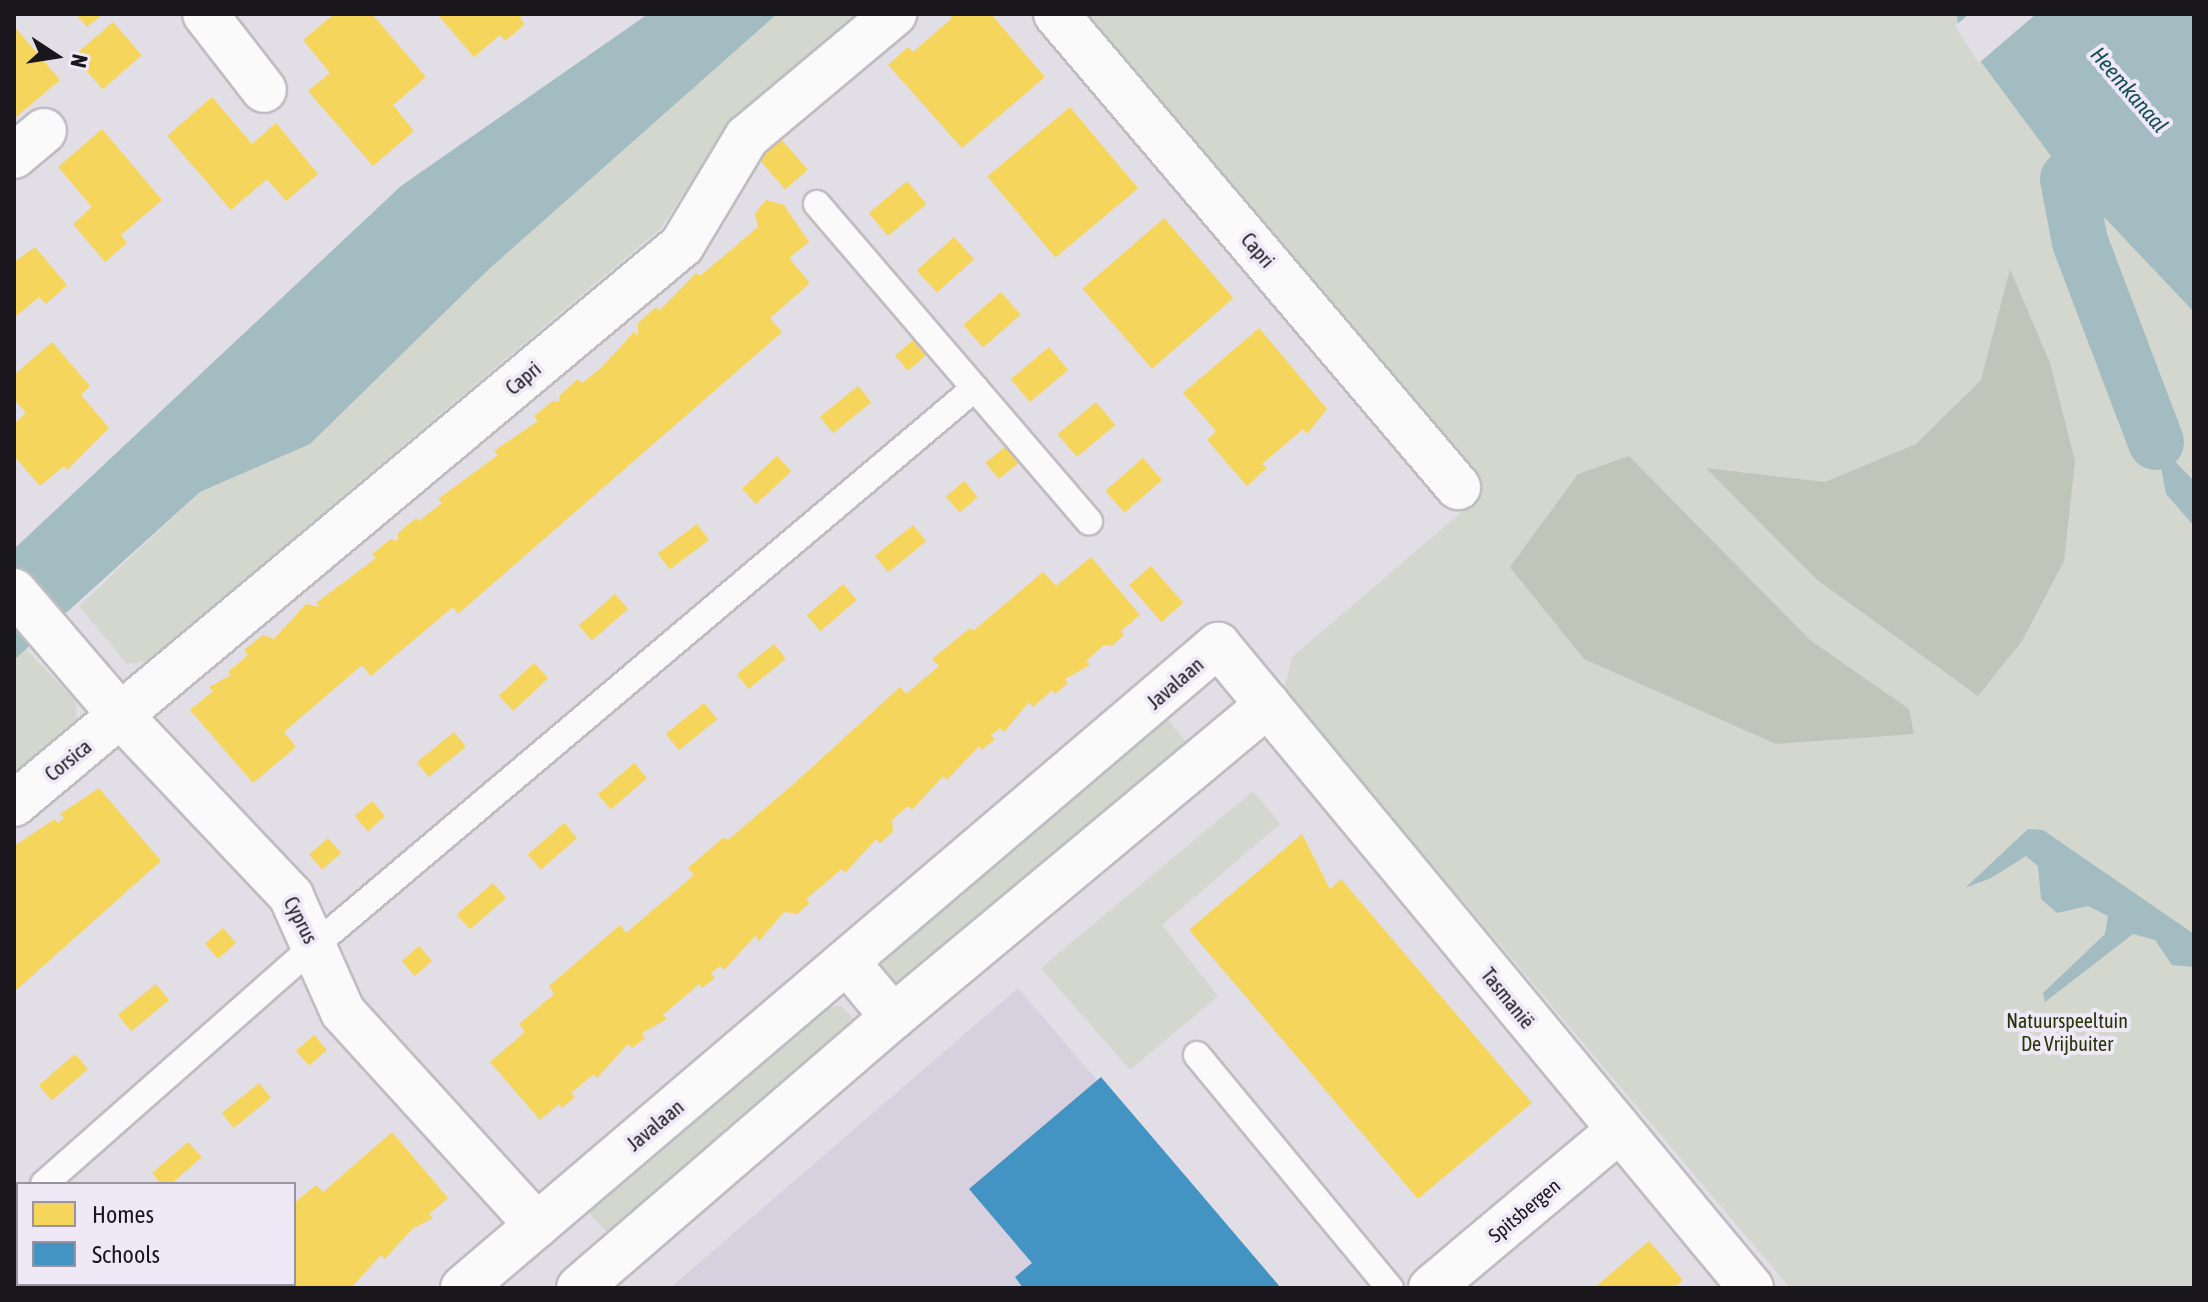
<!DOCTYPE html>
<meta charset="utf-8">
<style>
body{margin:0}
#map{position:relative;width:2208px;height:1302px;overflow:hidden;background:#e2dee6;font-family:"Asap Condensed",sans-serif}
div>[style]{position:absolute}
.built>*{inset:0;background:#d7d0df}
.green>*{inset:0;background:#d3d7ce}
.forest>*{inset:0;background:#c0c5b9}
.water>*{inset:0;background:#a3bcc2}
.pier>*{inset:0;background:#e2dee6}
.homes>*{inset:0;background:#f6d55c;transform-origin:0 0}
.schools>*{inset:0;background:#4393c3}
.canal>*{height:56px;margin:-28px;padding:0 28px;transform-origin:28px;border-radius:28px;background:#a3bcc2}
.roads{filter:drop-shadow(2px 0 #bfbcc2) drop-shadow(-2px 0 #bfbcc2) drop-shadow(0 2px #bfbcc2) drop-shadow(0 -2px #bfbcc2)}
.lane>*{height:26px;margin:-13px;padding:0 13px;transform-origin:13px;border-radius:13px;background:#fbfafb}
.street>*{height:44px;margin:-22px;padding:0 22px;transform-origin:22px;border-radius:22px;background:#fbfafb}
span{translate:-50% -50%;white-space:nowrap;text-align:center;line-height:1.15;-webkit-text-stroke:8px #efe8f7;paint-order:stroke}
.street-label{font-size:20px;color:#19171c}
.park-label{font-size:20px;color:#253405}
.water-label{font-size:22px;color:#174f55;font-style:italic}
.frame{position:absolute;inset:0;border:16px solid #19171c;pointer-events:none}
.legend{position:absolute;left:16px;top:1182px;width:280px;height:104px;box-sizing:border-box;background:#efe8f7;border:2px solid #99949f;margin:0;padding:10px 14px;list-style:none;font-size:24px;color:#19171c}
.legend li{display:flex;align-items:center;gap:16px;height:40px}
.legend b{width:40px;border:2px solid #99949f}
.north{position:absolute;left:16px;top:16px;width:80px;height:80px;-webkit-text-stroke:6px #efe8f7;paint-order:stroke;rotate:102deg;font-size:22px;font-weight:700;line-height:32px;text-align:center;color:#19171c}
.north::after{content:'';display:block;margin:auto;width:28px;height:36px;background:#19171c;clip-path:polygon(50% 0,100% 100%,50% 72%,0 100%)}
</style>
<div id="map">
<div class="built">
<i style="clip-path:polygon(1018px 988px,1275px 1288px,670px 1288px)"></i>
</div>
<div class="green">
<i style="clip-path:polygon(777px 14px,860px 14px,728px 126px,660px 229px,147px 661px,127px 664px,79px 606px,200px 492px,310px 444px,488px 270px)"></i>
<i style="clip-path:polygon(1086px 14px,1956px 14px,1961px 35px,2194px 312px,2194px 481px,2156px 443px,2166px 494px,2194px 526px,2194px 1288px,1790px 1288px,1284px 689px,1292px 657px,1469px 506px,1461px 454px)"></i>
<i style="clip-path:polygon(26px 649px,76px 701px,77px 726px,14px 780px,14px 660px)"></i>
<i style="clip-path:polygon(1161px 710px,1187px 744px,908px 985px,895px 983px,879px 962px)"></i>
<i style="clip-path:polygon(1253px 791px,1280px 824px,1162px 925px,1218px 996px,1130px 1070px,1041px 968px)"></i>
<i style="clip-path:polygon(841px 1006px,853px 1018px,851px 1033px,612px 1238px,582px 1205px,817px 1008px)"></i>
</div>
<div class="forest">
<i style="clip-path:polygon(2010px 269px,2050px 363px,2075px 461px,2064px 561px,2022px 641px,1978px 696px,1816px 579px,1706px 468px,1825px 482px,1916px 444px,1981px 380px)"></i>
<i style="clip-path:polygon(1629px 456px,1810px 640px,1909px 709px,1914px 734px,1776px 744px,1584px 659px,1510px 567px,1578px 474px)"></i>
</div>
<div class="water">
<i style="clip-path:polygon(648px 14px,777px 14px,488px 270px,310px 444px,200px 492px,14px 660px,14px 549px,401px 186px)"></i>
<i style="clip-path:polygon(1956px 14px,2194px 14px,2194px 312px,2068px 179px,1961px 35px)"></i>
<i style="clip-path:polygon(2156px 442px,2194px 481px,2194px 526px,2166px 494px)"></i>
<i style="clip-path:polygon(2028px 829px,2043px 830px,2194px 934px,2194px 967px,2172px 965px,2155px 940px,2133px 934px,2045px 1002px,2043px 993px,2105px 934px,2108px 916px,2088px 906px,2057px 913px,2041px 899px,2038px 866px,2026px 856px,1991px 878px,1965px 888px)"></i>
</div>
<div class="pier">
<i style="clip-path:polygon(1969px 14px,2036px 14px,1979px 63px,1955px 26px)"></i>
</div>
<div class="homes">
<i style="clip-path:polygon(76px 14px,103px 14px,87px 27px)"></i>
<i style="clip-path:polygon(334px 14px,372px 14px,426px 77px,393px 105px,414px 131px,373px 166px,308px 91px,330px 73px,303px 40px)"></i>
<i style="clip-path:polygon(437px 14px,525px 14px,520px 18px,525px 24px,505px 41px,500px 35px,474px 57px)"></i>
<i style="clip-path:polygon(949px 14px,991px 14px,1045px 77px,962px 148px,888px 65px,908px 47px,913px 52px,952px 18px)"></i>
<i style="left:113px;top:22px;width:44px;height:52px;rotate:49deg"></i>
<i style="clip-path:polygon(14px 26px,60px 80px,16px 117px,14px 115px)"></i>
<i style="clip-path:polygon(212px 97px,252px 144px,276px 123px,318px 174px,286px 201px,267px 179px,231px 210px,167px 136px)"></i>
<i style="left:1070px;top:107px;width:106px;height:108px;rotate:50deg"></i>
<i style="clip-path:polygon(102px 129px,162px 200px,121px 235px,127px 243px,105px 262px,73px 224px,92px 207px,58px 167px)"></i>
<i style="left:775px;top:132px;width:50px;height:30px;rotate:49deg"></i>
<i style="left:907px;top:181px;width:30px;height:50px;rotate:50deg"></i>
<i style="clip-path:polygon(766px 200px,784px 205px,809px 242px,789px 258px,810px 283px,770px 318px,782px 332px,458px 614px,453px 607px,371px 676px,362px 665px,284px 732px,296px 747px,253px 783px,190px 710px,213px 691px,209px 687px,231px 675px,228px 672px,248px 655px,244px 650px,263px 635px,274px 639px,306px 604px,320px 607px,316px 603px,376px 558px,372px 554px,391px 539px,398px 541px,398px 533px,416px 518px,419px 521px,442px 503px,438px 499px,498px 455px,494px 451px,538px 421px,534px 416px,553px 401px,559px 402px,560px 395px,578px 379px,582px 383px,601px 368px,634px 332px,638px 336px,638px 323px,656px 307px,659px 311px,696px 273px,700px 276px,758px 227px,755px 213px)"></i>
<i style="left:1164px;top:218px;width:106px;height:108px;rotate:49deg"></i>
<i style="left:954px;top:237px;width:30px;height:50px;rotate:48deg"></i>
<i style="clip-path:polygon(35px 247px,67px 285px,46px 304px,39px 297px,14px 318px,14px 262px)"></i>
<i style="left:1001px;top:292px;width:30px;height:50px;rotate:49deg"></i>
<i style="clip-path:polygon(1259px 328px,1327px 409px,1307px 434px,1303px 429px,1262px 464px,1267px 468px,1247px 486px,1207px 440px,1216px 431px,1183px 393px)"></i>
<i style="left:913px;top:340px;width:20px;height:24px;rotate:49deg"></i>
<i style="clip-path:polygon(52px 342px,90px 386px,81px 395px,109px 428px,67px 470px,64px 466px,40px 486px,14px 456px,14px 424px,26px 413px,14px 399px,14px 375px)"></i>
<i style="left:1049px;top:347px;width:30px;height:50px;rotate:50deg"></i>
<i style="left:858px;top:386px;width:21px;height:49px;rotate:51deg"></i>
<i style="left:1096px;top:402px;width:30px;height:50px;rotate:50deg"></i>
<i style="left:1005px;top:447px;width:21px;height:25px;rotate:51deg"></i>
<i style="left:777px;top:456px;width:21px;height:48px;rotate:47deg"></i>
<i style="left:1143px;top:458px;width:29px;height:50px;rotate:49deg"></i>
<i style="left:964px;top:481px;width:21px;height:24px;rotate:49deg"></i>
<i style="left:697px;top:524px;width:20px;height:49px;rotate:53deg"></i>
<i style="left:913px;top:525px;width:21px;height:49px;rotate:51deg"></i>
<i style="clip-path:polygon(1091px 557px,1140px 615px,1121px 631px,1124px 635px,1112px 646px,1104px 645px,1086px 661px,1090px 665px,1065px 679px,1068px 683px,1055px 694px,1052px 690px,1033px 707px,1029px 702px,1004px 732px,1000px 728px,991px 735px,995px 739px,982px 750px,979px 746px,947px 780px,943px 776px,912px 810px,908px 806px,892px 820px,893px 832px,880px 843px,876px 839px,845px 873px,842px 869px,806px 899px,810px 903px,797px 914px,784px 912px,759px 941px,755px 936px,724px 970px,720px 966px,711px 973px,715px 978px,702px 988px,699px 984px,663px 1015px,667px 1019px,642px 1033px,645px 1038px,632px 1048px,628px 1044px,597px 1078px,594px 1074px,571px 1093px,575px 1097px,562px 1108px,559px 1104px,540px 1120px,490px 1062px,525px 1032px,519px 1024px,554px 994px,549px 986px,620px 925px,626px 933px,694px 875px,688px 868px,724px 837px,728px 840px,797px 781px,900px 687px,906px 694px,939px 666px,932px 659px,970px 628px,973px 631px,1043px 572px,1056px 586px)"></i>
<i style="left:1151px;top:566px;width:49px;height:29px;rotate:49deg"></i>
<i style="left:843px;top:584px;width:21px;height:48px;rotate:49deg"></i>
<i style="left:615px;top:594px;width:20px;height:48px;rotate:49deg"></i>
<i style="left:774px;top:644px;width:19px;height:48px;rotate:51deg"></i>
<i style="left:534px;top:663px;width:21px;height:48px;rotate:47deg"></i>
<i style="left:704px;top:703px;width:21px;height:49px;rotate:51deg"></i>
<i style="left:454px;top:732px;width:19px;height:48px;rotate:51deg"></i>
<i style="left:634px;top:763px;width:20px;height:48px;rotate:49deg"></i>
<i style="clip-path:polygon(99px 788px,161px 861px,14px 992px,14px 846px,55px 819px,58px 823px,64px 818px,60px 814px)"></i>
<i style="left:372px;top:801px;width:20px;height:23px;rotate:49deg"></i>
<i style="left:564px;top:823px;width:20px;height:48px;rotate:49deg"></i>
<i style="clip-path:polygon(1302px 834px,1330px 889px,1341px 879px,1532px 1103px,1418px 1199px,1189px 930px)"></i>
<i style="left:328px;top:838px;width:20px;height:25px;rotate:49deg"></i>
<i style="left:493px;top:883px;width:20px;height:48px;rotate:49deg"></i>
<i style="left:223px;top:928px;width:20px;height:24px;rotate:49deg"></i>
<i style="left:419px;top:946px;width:20px;height:23px;rotate:49deg"></i>
<i style="left:156px;top:984px;width:21px;height:49px;rotate:51deg"></i>
<i style="left:314px;top:1035px;width:20px;height:24px;rotate:49deg"></i>
<i style="left:75px;top:1054px;width:20px;height:48px;rotate:49deg"></i>
<i style="left:259px;top:1083px;width:19px;height:48px;rotate:51deg"></i>
<i style="clip-path:polygon(392px 1132px,448px 1198px,429px 1214px,433px 1218px,412px 1229px,385px 1259px,381px 1255px,351px 1288px,225px 1288px,294px 1284px,294px 1203px,316px 1185px,323px 1192px)"></i>
<i style="clip-path:polygon(188px 1142px,202px 1157px,171px 1184px,161px 1184px,152px 1173px)"></i>
<i style="clip-path:polygon(1649px 1241px,1683px 1280px,1674px 1288px,1594px 1288px)"></i>
<i style="clip-path:polygon(22px 1284px,53px 1284px,17px 1288px)"></i>
<i style="clip-path:polygon(200px 1284px,221px 1284px,224px 1288px,195px 1288px)"></i>
</div>
<div class="schools">
<i style="clip-path:polygon(1101px 1077px,1281px 1288px,1023px 1288px,1015px 1277px,1032px 1263px,969px 1189px)"></i>
</div>
<div class="canal">
<i style="left:2068px;top:179px;width:64px;rotate:79.2deg"></i>
<i style="left:2080px;top:242px;width:214px;rotate:69.2deg"></i>
</div>
<div class="roads">
<div class="lane">
<i style="left:817px;top:204px;width:418px;rotate:49.4deg"></i>
<i style="left:1197px;top:1055px;width:303px;rotate:50.4deg"></i>
<i style="left:44px;top:1184px;width:360px;rotate:-41.4deg"></i>
<i style="left:314px;top:946px;width:865px;rotate:-40.17deg"></i>
<i style="left:14px;top:1210px;width:5px;rotate:-37deg"></i>
</div>
<div class="street">
<i style="left:205px;top:14px;width:96px;rotate:52.2deg"></i>
<i style="left:1056px;top:14px;width:621px;rotate:49.64deg"></i>
<i style="left:14px;top:156px;width:39px;rotate:-40deg"></i>
<i style="left:14px;top:591px;width:165px;rotate:49.4deg"></i>
<i style="left:121px;top:716px;width:248px;rotate:46.6deg"></i>
<i style="left:291px;top:896px;width:127px;rotate:65.9deg"></i>
<i style="left:343px;top:1012px;width:288px;rotate:47.7deg"></i>
<i style="left:14px;top:804px;width:871px;rotate:-39.92deg"></i>
<i style="left:682px;top:245px;width:126px;rotate:-59deg"></i>
<i style="left:747px;top:137px;width:192px;rotate:-39.9deg"></i>
<i style="left:847px;top:962px;width:72px;rotate:50.1deg"></i>
<i style="left:463px;top:1288px;width:992px;rotate:-40.42deg"></i>
<i style="left:1218px;top:645px;width:835px;rotate:50.34deg"></i>
<i style="left:579px;top:1288px;width:415px;rotate:-40.8deg"></i>
<i style="left:893px;top:1017px;width:488px;rotate:-39.8deg"></i>
<i style="left:1431px;top:1288px;width:243px;rotate:-40deg"></i>
</div>
</div>
<div class="street-label">
<span style="left:1258px;top:250px;rotate:49deg">Capri</span>
<span style="left:523px;top:378px;rotate:-40deg">Capri</span>
<span style="left:1175px;top:683px;rotate:-41deg">Javalaan</span>
<span style="left:68px;top:760px;rotate:-39deg">Corsica</span>
<span style="left:301px;top:920px;rotate:63deg">Cyprus</span>
<span style="left:1508px;top:998px;rotate:51deg">Tasmanië</span>
<span style="left:655px;top:1125px;rotate:-40deg">Javalaan</span>
<span style="left:1524px;top:1210px;rotate:-40deg">Spitsbergen</span>
</div>
<div class="park-label">
<span style="left:2067px;top:1032px">Natuurspeeltuin<br>De Vrijbuiter</span>
</div>
<div class="water-label">
<span style="left:2129px;top:90px;rotate:49deg">Heemkanaal</span>
</div>
<div class="frame"></div>
<ul class="legend">
<li><b style="height:22px;background:#f6d55c"></b>Homes</li>
<li><b style="height:22px;background:#4393c3"></b>Schools</li>
</ul>
<div class="north">N</div>
</div>
